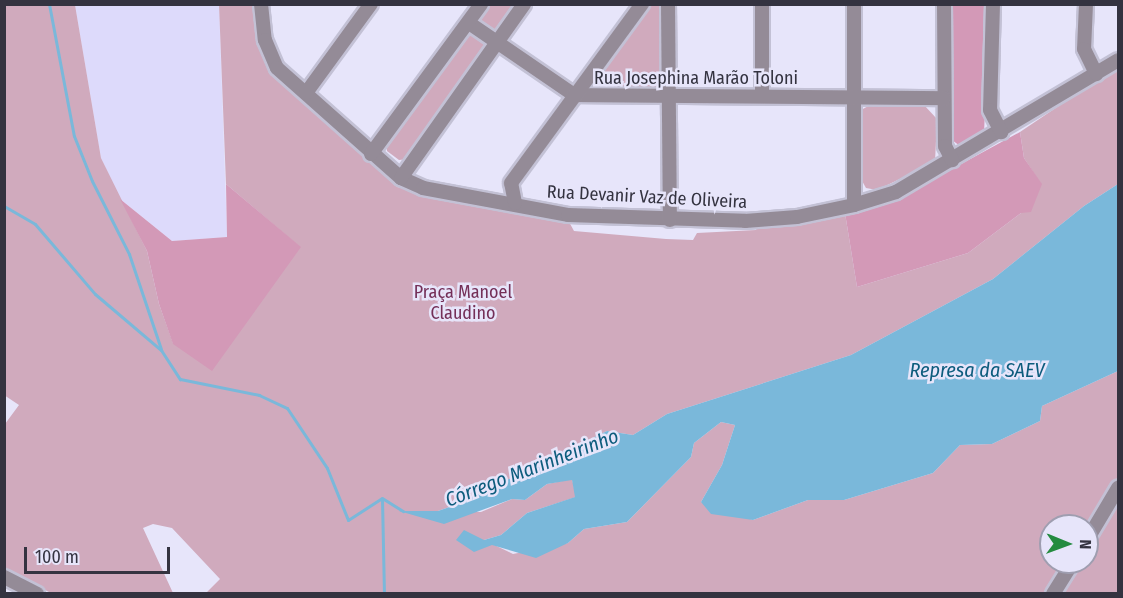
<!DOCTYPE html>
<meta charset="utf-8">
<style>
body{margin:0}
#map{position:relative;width:1123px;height:598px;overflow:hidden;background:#e7e5fa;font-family:"Fira Sans Condensed",sans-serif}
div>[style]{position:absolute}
.built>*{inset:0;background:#dddafb}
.green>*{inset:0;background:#d0aabd}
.forest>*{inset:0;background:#d399b7}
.water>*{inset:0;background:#7ab8da}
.stream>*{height:3px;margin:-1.5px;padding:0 1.5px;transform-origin:1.5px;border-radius:1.5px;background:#7ab8da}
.roads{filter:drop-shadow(2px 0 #c3c1d5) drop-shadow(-2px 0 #c3c1d5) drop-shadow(0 2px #c3c1d5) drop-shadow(0 -2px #c3c1d5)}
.minor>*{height:14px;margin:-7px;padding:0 7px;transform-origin:7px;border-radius:7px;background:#948b97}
span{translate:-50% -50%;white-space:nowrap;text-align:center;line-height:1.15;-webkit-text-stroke:5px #e7e5fa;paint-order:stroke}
.street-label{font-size:18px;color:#343340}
.park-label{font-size:18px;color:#742f58}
.water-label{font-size:20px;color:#0d5c7d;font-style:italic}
.frame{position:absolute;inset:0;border:6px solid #343340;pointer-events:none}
.north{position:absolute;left:1039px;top:514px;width:60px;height:60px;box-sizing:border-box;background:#e7e5fa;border:2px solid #9f9eb0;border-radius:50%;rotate:91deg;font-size:16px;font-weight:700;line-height:24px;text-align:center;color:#343340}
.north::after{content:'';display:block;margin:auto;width:21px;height:27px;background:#248b40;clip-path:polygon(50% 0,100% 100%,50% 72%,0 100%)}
.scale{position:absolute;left:24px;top:547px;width:146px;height:27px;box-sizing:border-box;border:3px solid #343340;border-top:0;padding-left:8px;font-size:18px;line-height:21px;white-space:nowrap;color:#343340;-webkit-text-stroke:4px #e7e5fa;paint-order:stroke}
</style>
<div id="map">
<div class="built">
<i style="clip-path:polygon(75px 5px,219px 5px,227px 237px,172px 241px,120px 199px,101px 158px)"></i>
</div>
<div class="green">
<i style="clip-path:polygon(4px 5px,75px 5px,101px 158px,147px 251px,159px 304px,173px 343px,300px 247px,226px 184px,219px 5px,255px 5px,272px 71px,397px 187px,568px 220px,574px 231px,666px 239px,693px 240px,697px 233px,756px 230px,758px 223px,845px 213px,857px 287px,968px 253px,1021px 213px,1041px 184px,1024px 158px,1020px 132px,1118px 66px,1118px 184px,1084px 206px,993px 279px,851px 355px,667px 414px,633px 435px,607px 431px,458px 504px,438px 511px,401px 511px,481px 512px,512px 499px,525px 500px,547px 484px,572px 479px,576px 497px,527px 513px,501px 535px,484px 540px,513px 554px,568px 543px,584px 529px,627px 522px,691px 457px,694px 443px,721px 422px,735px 425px,722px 465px,701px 502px,753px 520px,808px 500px,844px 500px,933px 473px,960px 445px,992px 444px,1040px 421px,1042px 406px,1118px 371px,1118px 477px,1087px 527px,1051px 526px,1051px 562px,1066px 562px,1045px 593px,206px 593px,220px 579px,172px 528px,153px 524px,143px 528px,173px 593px,51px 593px,5px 570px,5px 424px,19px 405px,4px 395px)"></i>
<i style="clip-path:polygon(487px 5px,519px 5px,501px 30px,495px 30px,480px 21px)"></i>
<i style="clip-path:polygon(646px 5px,662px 5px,662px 87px,599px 87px,597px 73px)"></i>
<i style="clip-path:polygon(475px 33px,484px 39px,486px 50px,408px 159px,399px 160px,387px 151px,387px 141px,466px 34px)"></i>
<i style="clip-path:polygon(872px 104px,924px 105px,937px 119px,935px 162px,877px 190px,866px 188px,861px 179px,861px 110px)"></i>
<i style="clip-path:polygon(1118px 500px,1118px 593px,1061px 594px,1081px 562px,1087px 562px,1087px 553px)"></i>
</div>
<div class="forest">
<i style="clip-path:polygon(952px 5px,989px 5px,984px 134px,981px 139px,960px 146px,952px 140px)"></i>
<i style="clip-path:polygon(1020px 132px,1024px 158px,1042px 184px,1031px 212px,1021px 213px,968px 253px,857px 287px,845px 213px,897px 199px)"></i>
<i style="clip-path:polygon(226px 184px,301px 247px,212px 371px,173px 344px,159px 304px,147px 251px,120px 199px,172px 241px,227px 237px)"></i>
</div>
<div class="water">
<i style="clip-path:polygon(1118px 184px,1118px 371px,1042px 406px,1040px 421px,992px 444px,960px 445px,933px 473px,844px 500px,808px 500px,753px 520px,711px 514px,701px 502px,722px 465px,735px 425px,721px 422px,694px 443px,691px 457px,627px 522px,584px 529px,568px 543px,536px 558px,492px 545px,474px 552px,456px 540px,464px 530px,484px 540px,501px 535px,527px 513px,575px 497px,572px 480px,547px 484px,525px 500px,512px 499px,444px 524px,399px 511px,438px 511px,458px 504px,607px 431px,633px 435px,667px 414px,851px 355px,993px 279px,1084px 206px)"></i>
</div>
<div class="stream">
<i style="left:49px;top:4px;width:134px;rotate:79.3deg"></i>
<i style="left:74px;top:136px;width:48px;rotate:68.2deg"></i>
<i style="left:92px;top:181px;width:82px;rotate:63.1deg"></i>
<i style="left:129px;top:254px;width:100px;rotate:71.4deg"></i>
<i style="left:4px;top:206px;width:36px;rotate:30deg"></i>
<i style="left:35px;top:224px;width:92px;rotate:49.4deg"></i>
<i style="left:95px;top:294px;width:87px;rotate:40.3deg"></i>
<i style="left:161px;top:350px;width:35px;rotate:57deg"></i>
<i style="left:180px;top:379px;width:81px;rotate:11.4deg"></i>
<i style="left:259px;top:395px;width:31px;rotate:25deg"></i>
<i style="left:287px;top:408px;width:72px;rotate:56.3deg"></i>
<i style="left:327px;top:468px;width:56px;rotate:68deg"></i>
<i style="left:348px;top:520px;width:40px;rotate:-32.9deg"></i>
<i style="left:382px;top:498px;width:25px;rotate:32deg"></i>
<i style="left:382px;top:499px;width:95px;rotate:88.8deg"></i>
</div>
<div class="roads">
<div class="minor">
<i style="left:261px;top:4px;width:36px;rotate:84deg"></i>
<i style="left:265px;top:40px;width:30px;rotate:67deg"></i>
<i style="left:277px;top:68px;width:166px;rotate:41.6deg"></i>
<i style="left:401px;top:178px;width:24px;rotate:24deg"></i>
<i style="left:423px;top:188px;width:147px;rotate:10.5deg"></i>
<i style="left:568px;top:215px;width:177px;rotate:1.9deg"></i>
<i style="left:745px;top:221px;width:52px;rotate:-4.4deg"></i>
<i style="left:797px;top:217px;width:58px;rotate:-11.9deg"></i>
<i style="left:854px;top:205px;width:44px;rotate:-17.2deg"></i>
<i style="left:896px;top:192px;width:258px;rotate:-30.7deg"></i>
<i style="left:668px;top:4px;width:216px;rotate:89.5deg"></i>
<i style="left:762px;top:4px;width:91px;rotate:90deg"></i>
<i style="left:854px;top:4px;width:201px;rotate:90deg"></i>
<i style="left:944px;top:4px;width:142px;rotate:89.6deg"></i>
<i style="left:945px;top:146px;width:16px;rotate:63deg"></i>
<i style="left:993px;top:4px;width:106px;rotate:91.6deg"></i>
<i style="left:990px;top:110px;width:25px;rotate:63deg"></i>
<i style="left:1086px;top:4px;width:45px;rotate:92.5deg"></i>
<i style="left:1084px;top:49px;width:28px;rotate:64deg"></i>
<i style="left:469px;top:23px;width:127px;rotate:34.4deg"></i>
<i style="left:574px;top:95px;width:370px;rotate:0.5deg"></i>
<i style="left:306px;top:93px;width:110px;rotate:-53.9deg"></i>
<i style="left:371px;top:154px;width:186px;rotate:-53.7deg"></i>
<i style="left:401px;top:178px;width:213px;rotate:-54.7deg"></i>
<i style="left:515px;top:203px;width:20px;rotate:-101deg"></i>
<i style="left:511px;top:183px;width:222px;rotate:-53.8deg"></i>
<i style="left:1087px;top:540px;width:61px;rotate:-59.2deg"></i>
<i style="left:4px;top:577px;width:37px;rotate:27deg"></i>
<i style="left:1053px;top:594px;width:38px;rotate:-58deg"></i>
</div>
</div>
<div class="street-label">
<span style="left:696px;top:78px">Rua Josephina Marão Toloni</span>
<span style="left:647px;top:197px;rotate:3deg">Rua Devanir Vaz de Oliveira</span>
</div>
<div class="park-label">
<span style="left:463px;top:303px">Praça Manoel<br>Claudino</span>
</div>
<div class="water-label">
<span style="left:977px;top:370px">Represa da SAEV</span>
<span style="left:532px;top:468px;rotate:-21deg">Córrego Marinheirinho</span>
</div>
<div class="frame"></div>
<div class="north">N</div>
<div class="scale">100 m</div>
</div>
